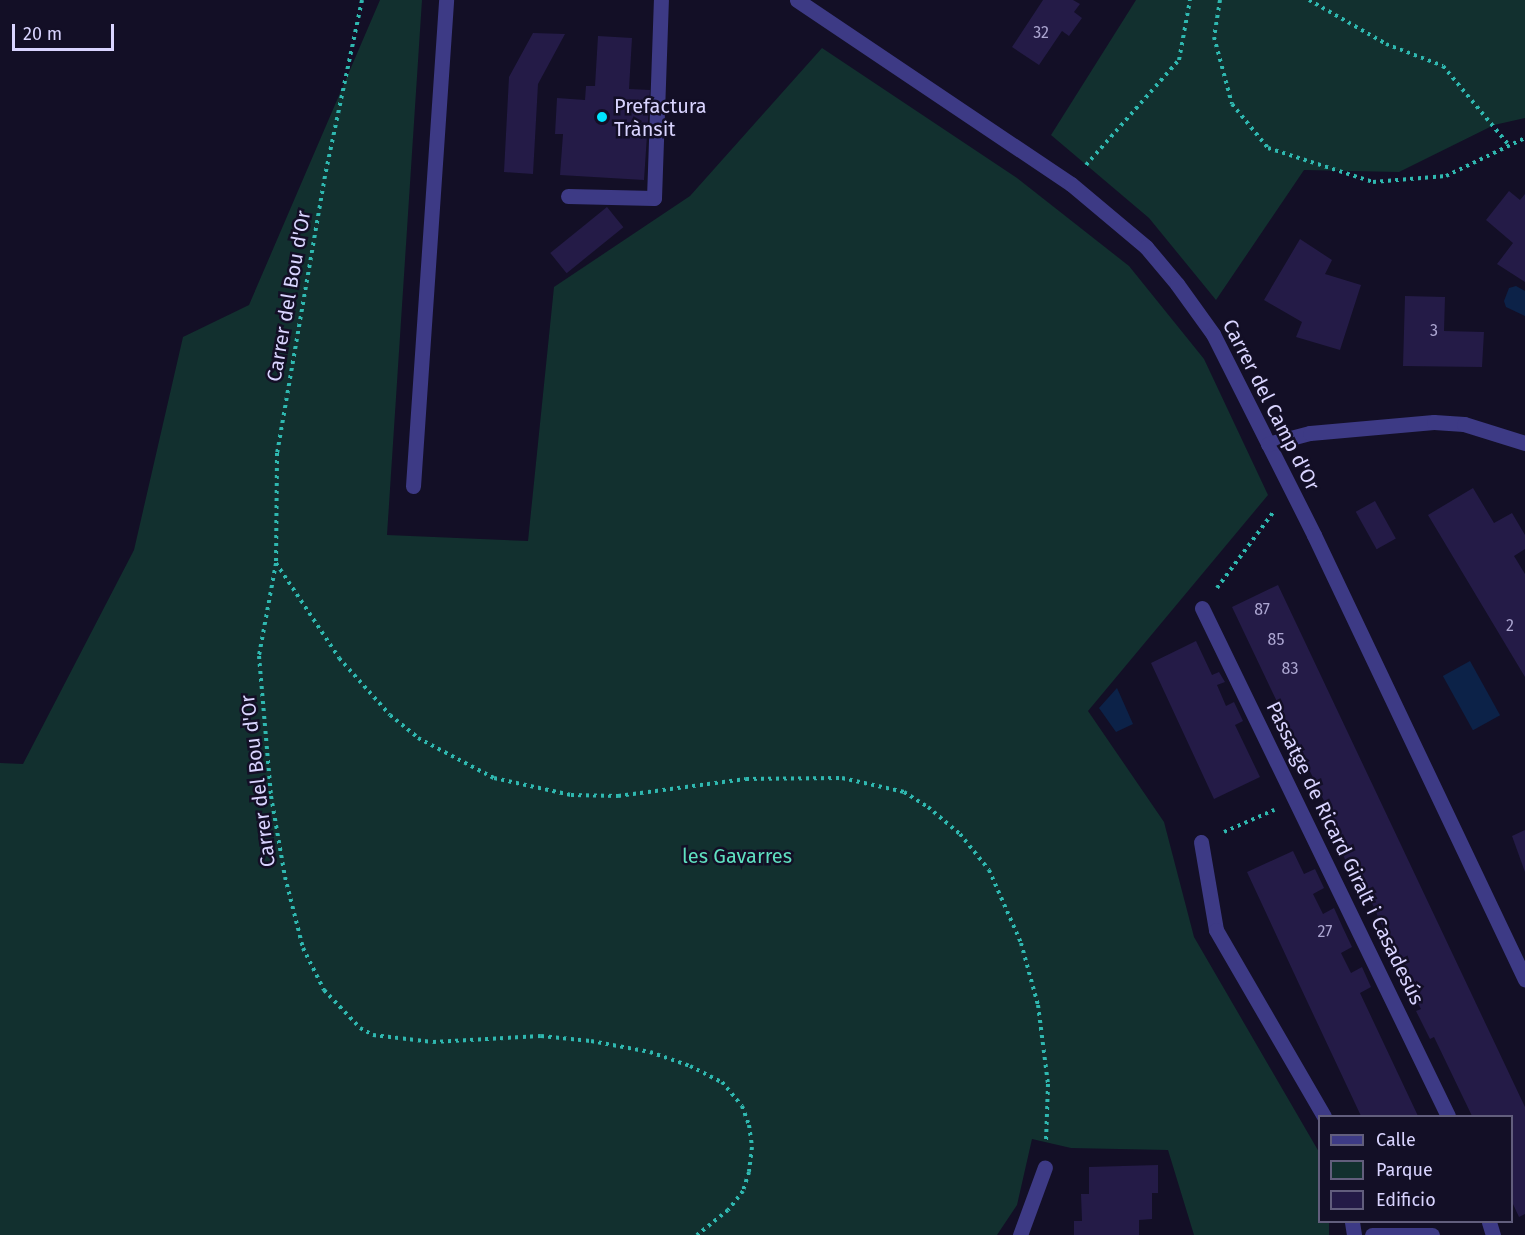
<!DOCTYPE html>
<meta charset="utf-8">
<style>
body{margin:0}
#map{position:relative;width:1525px;height:1235px;overflow:hidden;background:#130f26;font-family:"Fira Sans",sans-serif}
div>[style]{position:absolute}
.green>*{inset:0;background:#12302f}
.water>*{inset:0;background:#0c2248;transform-origin:0 0}
.building>*{inset:0;background:#241b47;transform-origin:0 0}
.path>*{height:4px;margin-top:-2px;transform-origin:0;background:repeating-linear-gradient(90deg,#2fb8b0 0 3px,transparent 0 7.5px)}
.lane>*{height:15px;margin:-7.5px;padding:0 7.5px;transform-origin:7.5px;border-radius:7.5px;background:#3d3a85}
.street>*{height:15px;margin:-7.5px;padding:0 7.5px;transform-origin:7.5px;border-radius:7.5px;background:#3d3a85}
.dots>*{width:16px;height:16px;translate:-50% -50%;box-sizing:border-box;border:3px solid #130f26;border-radius:50%}
span{translate:-50% -50%;white-space:nowrap;text-align:center;line-height:1.15;-webkit-text-stroke:5px #130f26;paint-order:stroke}
.number-label{font-size:16px;color:#aca6d1}
.number-label span{-webkit-text-stroke-width:0}
.poi-label{font-size:20px;color:#d9d4ff}
.left{translate:0 -50%;text-align:left}
.street-label{font-size:20px;color:#d9d4ff}
.park-label{font-size:20px;color:#5fe0c0}
.legend{position:absolute;left:1318px;top:1115px;width:195px;height:108px;box-sizing:border-box;background:#130f26;border:2px solid #625e7d;margin:0;padding:8px 10px;list-style:none;font-size:18px;color:#d9d4ff}
.legend li{display:flex;align-items:center;gap:12px;height:30px}
.legend b{width:30px;border:2px solid #625e7d}
.scale{position:absolute;left:12px;top:24px;width:102px;height:27px;box-sizing:border-box;border:3px solid #d9d4ff;border-top:0;padding-left:8px;font-size:18px;line-height:21px;white-space:nowrap;color:#d9d4ff;-webkit-text-stroke:4px #130f26;paint-order:stroke}
</style>
<div id="map">
<div class="green">
<i style="clip-path:polygon(380px 0,422px 0,387px 535px,528px 541px,554px 287px,690px 196px,822px 48px,1017px 178px,1129px 266px,1204px 359px,1268px 495px,1088px 711px,1164px 822px,1194px 937px,1319px 1152px,1320px 1222px,1329px 1222px,1329px 1235px,1194px 1235px,1168px 1150px,1071px 1148px,1032px 1139px,1017px 1205px,997px 1235px,0 1235px,0 763px,23px 764px,134px 550px,183px 337px,249px 305px)"></i>
<i style="clip-path:polygon(1136px 0,1525px 0,1525px 118px,1494px 125px,1399px 172px,1304px 170px,1216px 300px,1149px 218px,1051px 135px)"></i>
</div>
<div class="water">
<i style="clip-path:polygon(1516px 286px,1525px 291px,1525px 316px,1506px 307px,1504px 301px,1509px 288px)"></i>
<i style="left:1470px;top:661px;width:62px;height:31px;rotate:61deg"></i>
<i style="clip-path:polygon(1117px 688px,1133px 724px,1116px 732px,1099px 708px)"></i>
</div>
<div class="building">
<i style="clip-path:polygon(1043px 0,1073px 0,1080px 4px,1074px 12px,1082px 18px,1069px 36px,1062px 31px,1039px 65px,1012px 47px)"></i>
<i style="clip-path:polygon(533px 33px,565px 34px,538px 84px,533px 174px,504px 172px,509px 77px)"></i>
<i style="clip-path:polygon(598px 36px,632px 38px,629px 89px,650px 90px,644px 180px,560px 175px,563px 134px,555px 134px,557px 98px,585px 100px,586px 86px,595px 86px)"></i>
<i style="clip-path:polygon(1509px 191px,1520px 200px,1525px 194px,1525px 282px,1497px 264px,1513px 243px,1486px 220px)"></i>
<i style="left:607px;top:207px;width:26px;height:73px;rotate:51deg"></i>
<i style="clip-path:polygon(1300px 239px,1332px 260px,1325px 274px,1361px 285px,1340px 350px,1296px 337px,1302px 322px,1264px 300px)"></i>
<i style="clip-path:polygon(1405px 296px,1445px 297px,1444px 331px,1484px 332px,1482px 367px,1403px 366px)"></i>
<i style="clip-path:polygon(1473px 488px,1494px 523px,1512px 513px,1525px 535px,1525px 549px,1514px 556px,1525px 574px,1525px 677px,1428px 515px)"></i>
<i style="left:1375px;top:501px;width:43px;height:22px;rotate:61deg"></i>
<i style="clip-path:polygon(1278px 585px,1525px 1107px,1525px 1214px,1519px 1217px,1512px 1202px,1512px 1116px,1472px 1116px,1434px 1037px,1430px 1039px,1416px 1011px,1421px 1009px,1389px 952px,1393px 950px,1358px 872px,1352px 875px,1339px 846px,1344px 843px,1232px 607px)"></i>
<i style="clip-path:polygon(1196px 641px,1212px 675px,1219px 672px,1225px 682px,1217px 685px,1226px 706px,1234px 702px,1243px 721px,1235px 725px,1260px 777px,1214px 799px,1151px 663px)"></i>
<i style="clip-path:polygon(1525px 830px,1525px 872px,1512px 836px)"></i>
<i style="clip-path:polygon(1293px 851px,1304px 874px,1315px 869px,1324px 888px,1313px 894px,1323px 914px,1334px 908px,1343px 928px,1352px 947px,1341px 953px,1351px 973px,1362px 967px,1371px 987px,1360px 993px,1418px 1116px,1361px 1116px,1299px 984px,1247px 872px)"></i>
<i style="clip-path:polygon(1158px 1165px,1158px 1193px,1152px 1193px,1152px 1219px,1139px 1220px,1139px 1235px,1074px 1235px,1074px 1221px,1082px 1221px,1081px 1194px,1089px 1194px,1089px 1167px)"></i>
</div>
<div class="path">
<i style="left:362px;top:0;width:180px;rotate:101.9deg"></i>
<i style="left:325px;top:176px;width:281px;rotate:99.8deg"></i>
<i style="left:277px;top:453px;width:110px;rotate:90.5deg"></i>
<i style="left:276px;top:563px;width:95px;rotate:100.4deg"></i>
<i style="left:259px;top:656px;width:141px;rotate:85.1deg"></i>
<i style="left:271px;top:796px;width:82px;rotate:80.2deg"></i>
<i style="left:285px;top:877px;width:73px;rotate:75.8deg"></i>
<i style="left:303px;top:948px;width:47px;rotate:63.4deg"></i>
<i style="left:324px;top:990px;width:52px;rotate:46.5deg"></i>
<i style="left:360px;top:1028px;width:15px;rotate:28deg"></i>
<i style="left:373px;top:1035px;width:60px;rotate:6.7deg"></i>
<i style="left:433px;top:1042px;width:108px;rotate:-3.2deg"></i>
<i style="left:541px;top:1036px;width:50px;rotate:5.7deg"></i>
<i style="left:591px;top:1041px;width:60px;rotate:10.6deg"></i>
<i style="left:650px;top:1052px;width:42px;rotate:19.3deg"></i>
<i style="left:690px;top:1066px;width:36px;rotate:27deg"></i>
<i style="left:722px;top:1082px;width:31px;rotate:50deg"></i>
<i style="left:742px;top:1106px;width:20px;rotate:70deg"></i>
<i style="left:749px;top:1125px;width:22px;rotate:82deg"></i>
<i style="left:752px;top:1147px;width:25px;rotate:97deg"></i>
<i style="left:749px;top:1172px;width:20px;rotate:108deg"></i>
<i style="left:743px;top:1191px;width:24px;rotate:128deg"></i>
<i style="left:728px;top:1210px;width:40px;rotate:141deg"></i>
<i style="left:1220px;top:0;width:37px;rotate:99deg"></i>
<i style="left:1214px;top:37px;width:69px;rotate:75deg"></i>
<i style="left:1232px;top:104px;width:57px;rotate:50.7deg"></i>
<i style="left:1268px;top:148px;width:110px;rotate:17.9deg"></i>
<i style="left:1373px;top:182px;width:73px;rotate:-4.7deg"></i>
<i style="left:1446px;top:176px;width:88px;rotate:-25.7deg"></i>
<i style="left:1309px;top:0;width:89px;rotate:29.7deg"></i>
<i style="left:1386px;top:44px;width:61px;rotate:21.1deg"></i>
<i style="left:1443px;top:66px;width:102px;rotate:50.2deg"></i>
<i style="left:1086px;top:165px;width:140px;rotate:-48.5deg"></i>
<i style="left:1179px;top:60px;width:61px;rotate:-79.6deg"></i>
<i style="left:276px;top:563px;width:114px;rotate:56.4deg"></i>
<i style="left:339px;top:658px;width:76px;rotate:48.2deg"></i>
<i style="left:390px;top:715px;width:36px;rotate:39deg"></i>
<i style="left:418px;top:738px;width:86px;rotate:27.8deg"></i>
<i style="left:494px;top:778px;width:79px;rotate:12.4deg"></i>
<i style="left:571px;top:795px;width:47px;rotate:1.2deg"></i>
<i style="left:618px;top:796px;width:129px;rotate:-7.6deg"></i>
<i style="left:746px;top:779px;width:96px;rotate:-0.6deg"></i>
<i style="left:842px;top:778px;width:64px;rotate:12.7deg"></i>
<i style="left:904px;top:792px;width:28px;rotate:32deg"></i>
<i style="left:928px;top:807px;width:42px;rotate:40.2deg"></i>
<i style="left:960px;top:834px;width:46px;rotate:51.1deg"></i>
<i style="left:989px;top:870px;width:80px;rotate:66.3deg"></i>
<i style="left:1021px;top:943px;width:64px;rotate:74.7deg"></i>
<i style="left:1038px;top:1005px;width:80px;rotate:82.8deg"></i>
<i style="left:1048px;top:1084px;width:58px;rotate:92deg"></i>
<i style="left:1217px;top:588px;width:97px;rotate:-53.4deg"></i>
<i style="left:1224px;top:832px;width:55px;rotate:-23.7deg"></i>
</div>
<div class="lane">
<i style="left:568px;top:196px;width:86px;rotate:1.3deg"></i>
<i style="left:654px;top:198px;width:198px;rotate:-88deg"></i>
<i style="left:413px;top:486px;width:487px;rotate:-86.1deg"></i>
</div>
<div class="street">
<i style="left:797px;top:0;width:330px;rotate:33.9deg"></i>
<i style="left:1071px;top:184px;width:98px;rotate:40deg"></i>
<i style="left:1146px;top:247px;width:48px;rotate:50deg"></i>
<i style="left:1177px;top:284px;width:62px;rotate:54.2deg"></i>
<i style="left:1213px;top:334px;width:225px;rotate:63.3deg"></i>
<i style="left:1314px;top:535px;width:492px;rotate:64.6deg"></i>
<i style="left:1268px;top:444px;width:43px;rotate:-14.7deg"></i>
<i style="left:1310px;top:433px;width:124px;rotate:-5.1deg"></i>
<i style="left:1434px;top:422px;width:30px;rotate:4deg"></i>
<i style="left:1464px;top:424px;width:64px;rotate:17.3deg"></i>
<i style="left:1202px;top:608px;width:564px;rotate:64.16deg"></i>
<i style="left:1201px;top:842px;width:89px;rotate:80.3deg"></i>
<i style="left:1216px;top:930px;width:215px;rotate:59.9deg"></i>
<i style="left:1352px;top:1222px;width:13px;rotate:81deg"></i>
<i style="left:1489px;top:1222px;width:14px;rotate:73deg"></i>
<i style="left:1020px;top:1235px;width:72px;rotate:-69.8deg"></i>
<i style="left:1372px;top:1235px;width:60px"></i>
</div>
<div class="dots">
<i style="left:602px;top:117px;background:#00e5ff"></i>
</div>
<div class="number-label">
<span style="left:1041px;top:33px">32</span>
<span style="left:1434px;top:331px">3</span>
<span style="left:1262px;top:610px">87</span>
<span style="left:1510px;top:626px">2</span>
<span style="left:1276px;top:640px">85</span>
<span style="left:1290px;top:669px">83</span>
<span style="left:1325px;top:932px">27</span>
</div>
<div class="poi-label">
<span class="left" style="left:614px;top:118px">Prefactura<br>Trànsit</span>
</div>
<div class="street-label">
<span style="left:289px;top:296px;rotate:-80deg">Carrer del Bou d'Or</span>
<span style="left:1271px;top:405px;rotate:63deg">Carrer del Camp d'Or</span>
<span style="left:258px;top:781px;rotate:-97deg">Carrer del Bou d'Or</span>
<span style="left:1345px;top:853px;rotate:64deg">Passatge de Ricard Giralt i Casadesús</span>
</div>
<div class="park-label">
<span style="left:737px;top:856px">les Gavarres</span>
</div>
<ul class="legend">
<li><b style="height:8px;background:#3d3a85"></b>Calle</li>
<li><b style="height:16px;background:#12302f"></b>Parque</li>
<li><b style="height:16px;background:#241b47"></b>Edificio</li>
</ul>
<div class="scale">20 m</div>
</div>
